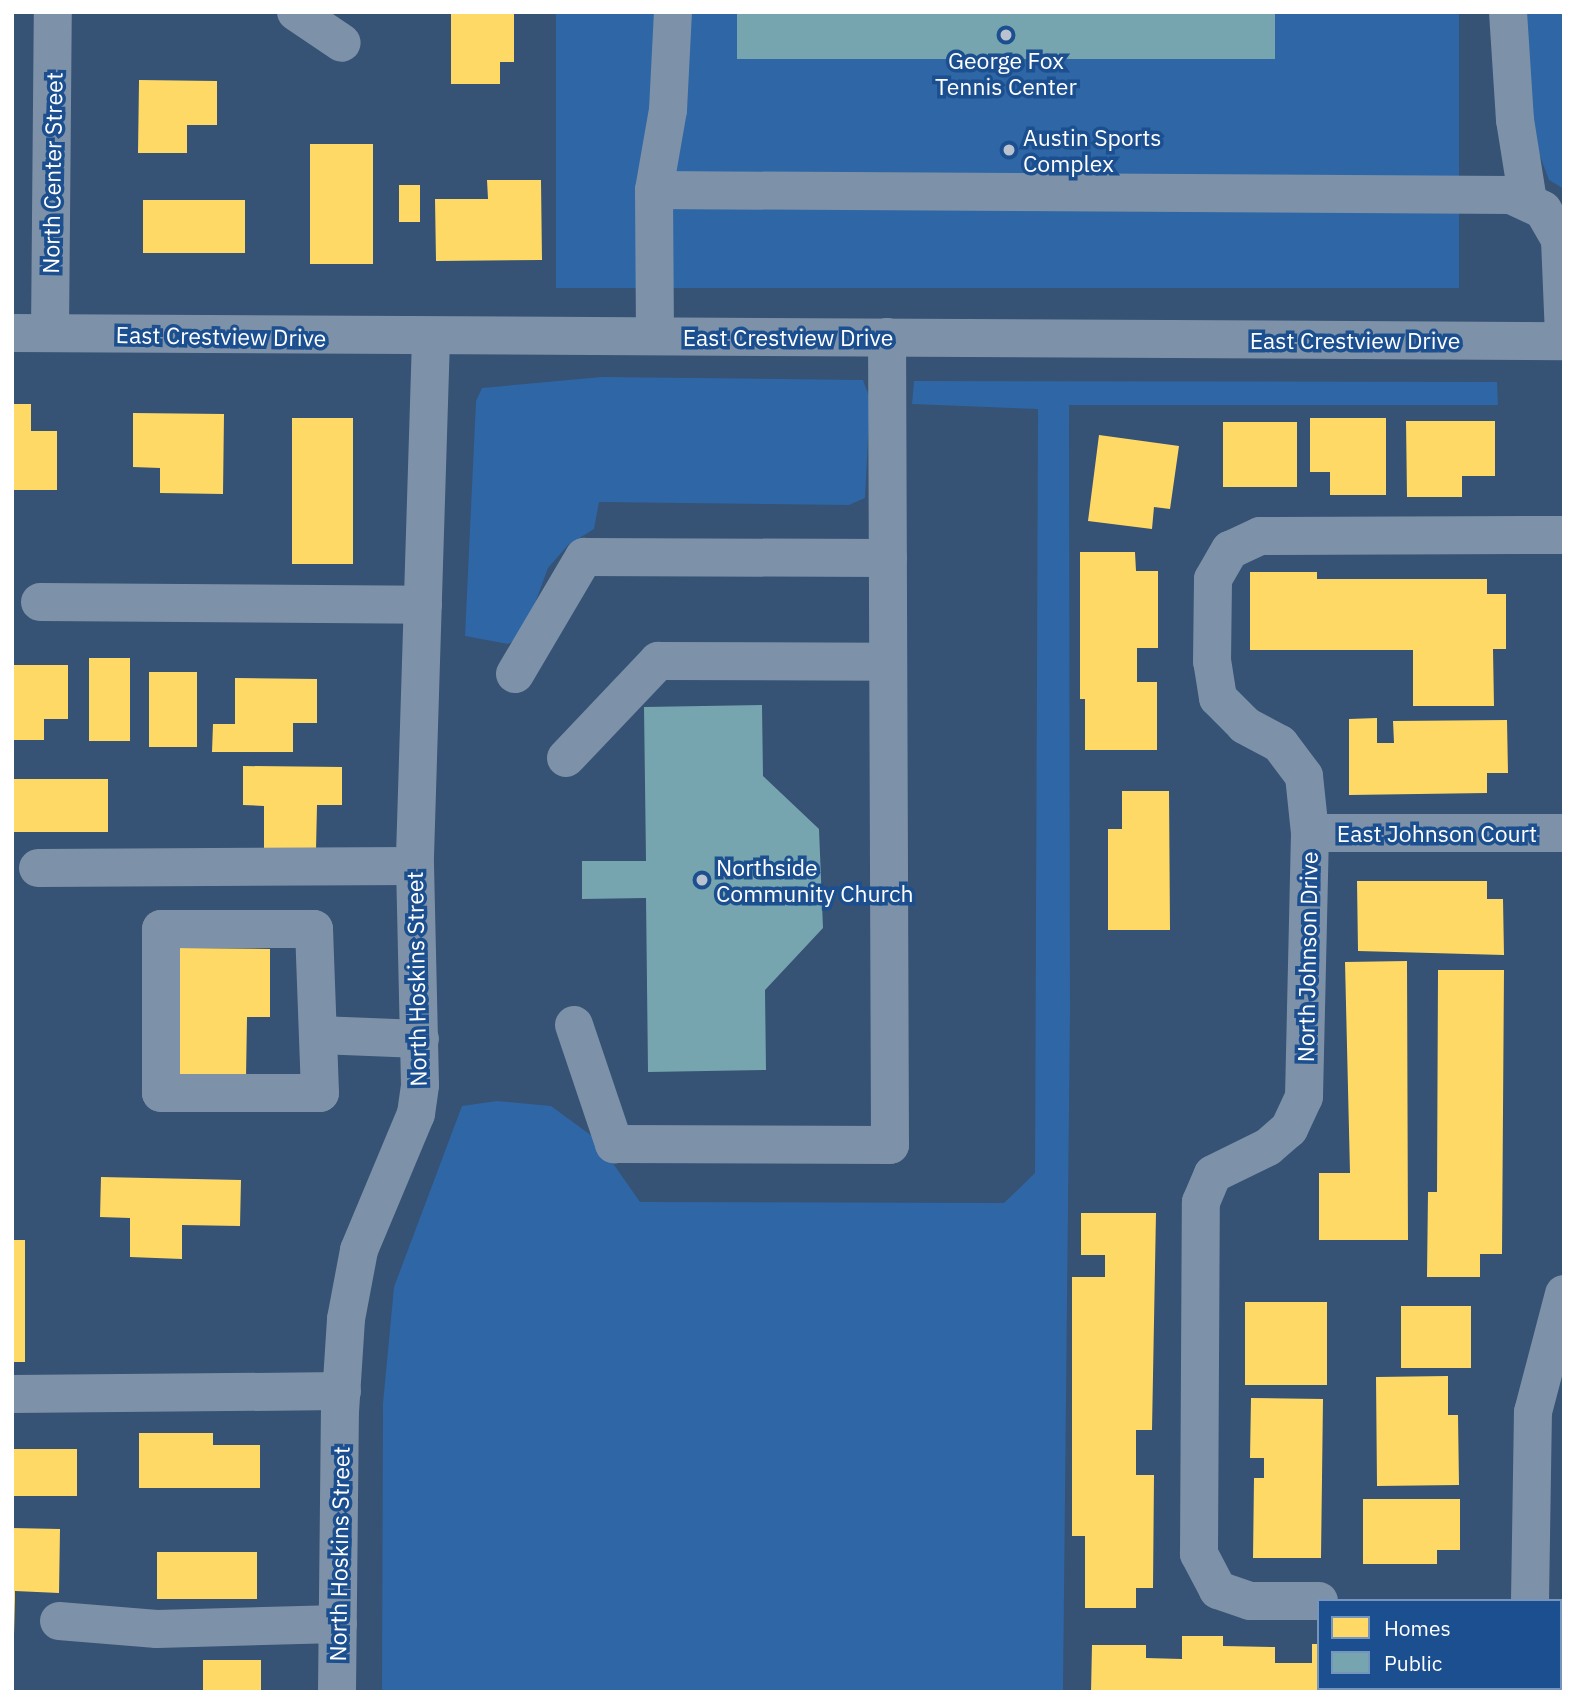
<!DOCTYPE html>
<style>
body{margin:0}
#map{position:relative;width:1576px;height:1704px;overflow:hidden;background:#365274;font-family:"IBM Plex Sans",sans-serif}
div>[style]{position:absolute}
.green>*{inset:0;background:#2f66a5;transform-origin:0 0}
.homes>*{inset:0;background:#ffd966;transform-origin:0 0}
.public>*{inset:0;background:#76a5af;transform-origin:0 0}
.minor>*{height:38px;margin:-19px;padding:0 19px;transform-origin:19px;border-radius:19px;background:#7d92a8}
.dots>*{width:19px;height:19px;translate:-50% -50%;box-sizing:border-box;border:4px solid #1b4f8f;border-radius:50%}
span{translate:-50% -50%;white-space:nowrap;text-align:center;line-height:1.15;-webkit-text-stroke:7px #1b4f8f;paint-order:stroke}
.poi-label{font-size:23px;color:#fff}
.left{translate:0 -50%;text-align:left}
.street-label{font-size:23px;color:#fff}
.frame{position:absolute;inset:0;border:14px solid #fff;pointer-events:none}
.legend{position:absolute;left:1317px;top:1599px;width:245px;height:91px;box-sizing:border-box;background:#1b4f8f;border:2px solid #7695bc;margin:0;padding:9px 12px;list-style:none;font-size:21px;color:#fff}
.legend li{display:flex;align-items:center;gap:14px;height:35px}
.legend b{width:35px;border:2px solid #7695bc}
</style>
<div id="map">
<div class="green">
<i style="left:556px;top:12px;width:903px;height:276px"></i>
<i style="clip-path:polygon(1520px 12px,1564px 12px,1564px 189px,1549px 180px,1525px 116px)"></i>
<i style="clip-path:polygon(602px 377px,863px 380px,870px 399px,865px 498px,849px 505px,599px 502px,594px 529px,568px 545px,548px 568px,523px 636px,508px 644px,465px 636px,476px 401px,482px 388px)"></i>
<i style="clip-path:polygon(914px 381px,1497px 382px,1498px 405px,1069px 405px,1070px 1013px,1063px 1692px,382px 1692px,383px 1403px,394px 1287px,462px 1106px,497px 1101px,551px 1106px,596px 1139px,640px 1202px,1004px 1203px,1035px 1173px,1038px 409px,912px 404px)"></i>
</div>
<div class="homes">
<i style="clip-path:polygon(451px 12px,514px 12px,514px 62px,500px 62px,500px 84px,451px 84px)"></i>
<i style="clip-path:polygon(139px 80px,217px 81px,217px 125px,187px 125px,187px 153px,138px 153px)"></i>
<i style="left:310px;top:144px;width:63px;height:120px"></i>
<i style="clip-path:polygon(487px 180px,541px 180px,542px 260px,436px 261px,435px 199px,488px 199px)"></i>
<i style="left:399px;top:185px;width:21px;height:37px"></i>
<i style="left:143px;top:200px;width:102px;height:53px"></i>
<i style="clip-path:polygon(12px 404px,31px 404px,31px 431px,57px 431px,57px 490px,12px 490px)"></i>
<i style="clip-path:polygon(133px 413px,224px 414px,223px 494px,160px 493px,160px 468px,133px 467px)"></i>
<i style="left:292px;top:418px;width:61px;height:146px"></i>
<i style="clip-path:polygon(1310px 418px,1386px 418px,1386px 495px,1330px 495px,1330px 472px,1310px 472px)"></i>
<i style="clip-path:polygon(1406px 421px,1495px 421px,1495px 476px,1462px 476px,1462px 497px,1407px 497px)"></i>
<i style="left:1223px;top:422px;width:74px;height:65px"></i>
<i style="clip-path:polygon(1099px 435px,1179px 446px,1170px 509px,1154px 507px,1152px 529px,1088px 521px)"></i>
<i style="clip-path:polygon(1080px 552px,1135px 552px,1136px 571px,1158px 571px,1158px 648px,1137px 648px,1137px 682px,1157px 682px,1157px 750px,1085px 750px,1085px 699px,1080px 699px)"></i>
<i style="clip-path:polygon(1250px 572px,1317px 572px,1317px 579px,1487px 579px,1487px 594px,1506px 594px,1506px 649px,1493px 649px,1494px 706px,1413px 706px,1413px 650px,1250px 650px)"></i>
<i style="left:89px;top:658px;width:41px;height:83px"></i>
<i style="clip-path:polygon(12px 665px,68px 665px,68px 719px,44px 719px,44px 740px,12px 740px)"></i>
<i style="left:149px;top:672px;width:48px;height:75px"></i>
<i style="clip-path:polygon(235px 678px,317px 679px,317px 723px,293px 723px,293px 752px,212px 752px,213px 724px,235px 724px)"></i>
<i style="clip-path:polygon(1377px 718px,1377px 743px,1394px 743px,1393px 721px,1507px 720px,1508px 773px,1487px 773px,1487px 793px,1349px 795px,1349px 719px)"></i>
<i style="clip-path:polygon(243px 766px,342px 767px,342px 805px,317px 805px,316px 850px,264px 850px,264px 806px,243px 805px)"></i>
<i style="left:12px;top:779px;width:96px;height:53px"></i>
<i style="clip-path:polygon(1122px 791px,1169px 791px,1170px 930px,1108px 930px,1108px 829px,1122px 829px)"></i>
<i style="clip-path:polygon(1357px 881px,1487px 881px,1487px 899px,1503px 899px,1504px 955px,1358px 951px)"></i>
<i style="clip-path:polygon(174px 948px,270px 949px,270px 1017px,247px 1017px,246px 1078px,173px 1078px)"></i>
<i style="clip-path:polygon(1407px 961px,1408px 1240px,1319px 1240px,1319px 1173px,1350px 1173px,1345px 962px)"></i>
<i style="clip-path:polygon(1438px 970px,1504px 970px,1502px 1254px,1480px 1254px,1480px 1277px,1427px 1277px,1428px 1192px,1437px 1192px)"></i>
<i style="clip-path:polygon(101px 1177px,241px 1180px,240px 1226px,182px 1225px,182px 1259px,130px 1257px,130px 1218px,100px 1217px)"></i>
<i style="clip-path:polygon(1081px 1213px,1156px 1213px,1152px 1430px,1136px 1430px,1136px 1475px,1154px 1475px,1153px 1588px,1136px 1588px,1136px 1608px,1085px 1608px,1085px 1536px,1072px 1536px,1072px 1277px,1105px 1277px,1105px 1255px,1081px 1255px)"></i>
<i style="left:12px;top:1240px;width:13px;height:122px"></i>
<i style="left:1245px;top:1302px;width:82px;height:83px"></i>
<i style="left:1401px;top:1306px;width:70px;height:62px"></i>
<i style="clip-path:polygon(1448px 1376px,1448px 1415px,1458px 1415px,1459px 1485px,1377px 1486px,1376px 1377px)"></i>
<i style="clip-path:polygon(1251px 1398px,1323px 1399px,1321px 1558px,1253px 1558px,1254px 1478px,1264px 1478px,1264px 1458px,1250px 1458px)"></i>
<i style="clip-path:polygon(139px 1433px,213px 1433px,213px 1445px,260px 1445px,260px 1488px,139px 1488px)"></i>
<i style="left:12px;top:1449px;width:65px;height:47px"></i>
<i style="clip-path:polygon(1363px 1499px,1460px 1499px,1460px 1550px,1437px 1550px,1437px 1564px,1363px 1564px)"></i>
<i style="clip-path:polygon(12px 1528px,60px 1529px,59px 1593px,15px 1591px,15px 1635px)"></i>
<i style="left:157px;top:1552px;width:100px;height:47px"></i>
<i style="clip-path:polygon(1182px 1636px,1223px 1636px,1223px 1646px,1275px 1647px,1275px 1663px,1312px 1663px,1312px 1644px,1319px 1644px,1319px 1688px,1467px 1692px,1091px 1692px,1092px 1645px,1146px 1645px,1146px 1658px,1182px 1659px)"></i>
<i style="left:203px;top:1660px;width:58px;height:32px"></i>
</div>
<div class="public">
<i style="left:737px;top:12px;width:538px;height:47px"></i>
<i style="clip-path:polygon(762px 705px,763px 776px,819px 829px,823px 928px,765px 990px,766px 1070px,648px 1072px,646px 898px,582px 899px,582px 861px,646px 861px,644px 707px)"></i>
</div>
<div class="minor">
<i style="left:296px;top:12px;width:55px;rotate:34deg"></i>
<i style="left:1508px;top:12px;width:108px;rotate:86.3deg"></i>
<i style="left:1515px;top:120px;width:82px;rotate:80.9deg"></i>
<i style="left:654px;top:190px;width:857px;rotate:0.33deg"></i>
<i style="left:1511px;top:195px;width:35px;rotate:25deg"></i>
<i style="left:1543px;top:210px;width:34px;rotate:60deg"></i>
<i style="left:1560px;top:240px;width:97px;rotate:87.6deg"></i>
<i style="left:12px;top:333px;width:1552px;rotate:0.3deg"></i>
<i style="left:50px;top:333px;width:321px;rotate:-89.5deg"></i>
<i style="left:655px;top:336px;width:146px;rotate:-90.4deg"></i>
<i style="left:654px;top:190px;width:81px;rotate:-80.1deg"></i>
<i style="left:668px;top:110px;width:98px;rotate:-87.1deg"></i>
<i style="left:40px;top:602px;width:383px;rotate:0.4deg"></i>
<i style="left:515px;top:674px;width:136px;rotate:-59.5deg"></i>
<i style="left:584px;top:557px;width:304px;rotate:0.2deg"></i>
<i style="left:566px;top:758px;width:134px;rotate:-46.5deg"></i>
<i style="left:658px;top:661px;width:230px;rotate:0.2deg"></i>
<i style="left:1310px;top:833px;width:254px"></i>
<i style="left:38px;top:868px;width:377px;rotate:-0.3deg"></i>
<i style="left:161px;top:929px;width:153px"></i>
<i style="left:314px;top:929px;width:164px;rotate:87.9deg"></i>
<i style="left:320px;top:1093px;width:159px;rotate:180deg"></i>
<i style="left:161px;top:1093px;width:164px;rotate:-90deg"></i>
<i style="left:574px;top:1025px;width:126px;rotate:71.4deg"></i>
<i style="left:614px;top:1144px;width:276px;rotate:0.2deg"></i>
<i style="left:890px;top:1145px;width:808px;rotate:-90.21deg"></i>
<i style="left:319px;top:1035px;width:101px;rotate:2.3deg"></i>
<i style="left:12px;top:1394px;width:330px;rotate:-0.5deg"></i>
<i style="left:1319px;top:1601px;width:69px;rotate:180deg"></i>
<i style="left:1250px;top:1601px;width:34px;rotate:-161deg"></i>
<i style="left:1218px;top:1590px;width:41px;rotate:-117.8deg"></i>
<i style="left:1199px;top:1554px;width:352px;rotate:-89.7deg"></i>
<i style="left:1201px;top:1202px;width:30px;rotate:-67deg"></i>
<i style="left:1213px;top:1174px;width:61px;rotate:-26.1deg"></i>
<i style="left:1268px;top:1147px;width:28px;rotate:-41deg"></i>
<i style="left:1289px;top:1129px;width:35px;rotate:-65deg"></i>
<i style="left:1304px;top:1097px;width:264px;rotate:-88.7deg"></i>
<i style="left:1310px;top:833px;width:57px;rotate:-96deg"></i>
<i style="left:1304px;top:776px;width:40px;rotate:-127deg"></i>
<i style="left:1280px;top:744px;width:40px;rotate:-152deg"></i>
<i style="left:1245px;top:725px;width:38px;rotate:-135deg"></i>
<i style="left:1218px;top:698px;width:36px;rotate:-99deg"></i>
<i style="left:1212px;top:662px;width:83px;rotate:-89.3deg"></i>
<i style="left:1213px;top:579px;width:34px;rotate:-60deg"></i>
<i style="left:1230px;top:550px;width:33px;rotate:-25deg"></i>
<i style="left:1260px;top:536px;width:304px;rotate:-0.2deg"></i>
<i style="left:1530px;top:1601px;width:189px;rotate:-89.1deg"></i>
<i style="left:1533px;top:1412px;width:122px;rotate:-75.3deg"></i>
<i style="left:59px;top:1621px;width:98px;rotate:4.7deg"></i>
<i style="left:157px;top:1629px;width:181px;rotate:-1.6deg"></i>
<i style="left:1530px;top:1688px;width:4px;rotate:90deg"></i>
<i style="left:337px;top:1692px;width:280px;rotate:-89.4deg"></i>
<i style="left:340px;top:1412px;width:93px;rotate:-86.3deg"></i>
<i style="left:346px;top:1319px;width:70px;rotate:-79.3deg"></i>
<i style="left:359px;top:1250px;width:147px;rotate:-67.3deg"></i>
<i style="left:416px;top:1114px;width:29px;rotate:-82deg"></i>
<i style="left:420px;top:1085px;width:229px;rotate:-91.3deg"></i>
<i style="left:415px;top:856px;width:517px;rotate:-88.23deg"></i>
</div>
<div class="dots">
<i style="left:1006px;top:35px;background:#b9c2ce"></i>
<i style="left:1009px;top:150px;background:#b9c2ce"></i>
<i style="left:702px;top:880px;background:#b9c2ce"></i>
</div>
<div class="poi-label">
<span style="left:1006px;top:73px">George Fox<br>Tennis Center</span>
<span class="left" style="left:1023px;top:150px">Austin Sports<br>Complex</span>
<span class="left" style="left:716px;top:880px">Northside<br>Community Church</span>
</div>
<div class="street-label">
<span style="left:52px;top:173px;rotate:-89deg">North Center Street</span>
<span style="left:221px;top:336px;rotate:1deg">East Crestview Drive</span>
<span style="left:788px;top:337px">East Crestview Drive</span>
<span style="left:1355px;top:340px">East Crestview Drive</span>
<span style="left:1437px;top:833px">East Johnson Court</span>
<span style="left:1307px;top:957px;rotate:-89deg">North Johnson Drive</span>
<span style="left:416px;top:979px;rotate:-91deg">North Hoskins Street</span>
<span style="left:339px;top:1554px;rotate:-89deg">North Hoskins Street</span>
</div>
<div class="frame"></div>
<ul class="legend">
<li><b style="height:19px;background:#ffd966"></b>Homes</li>
<li><b style="height:19px;background:#76a5af"></b>Public</li>
</ul>
</div>
